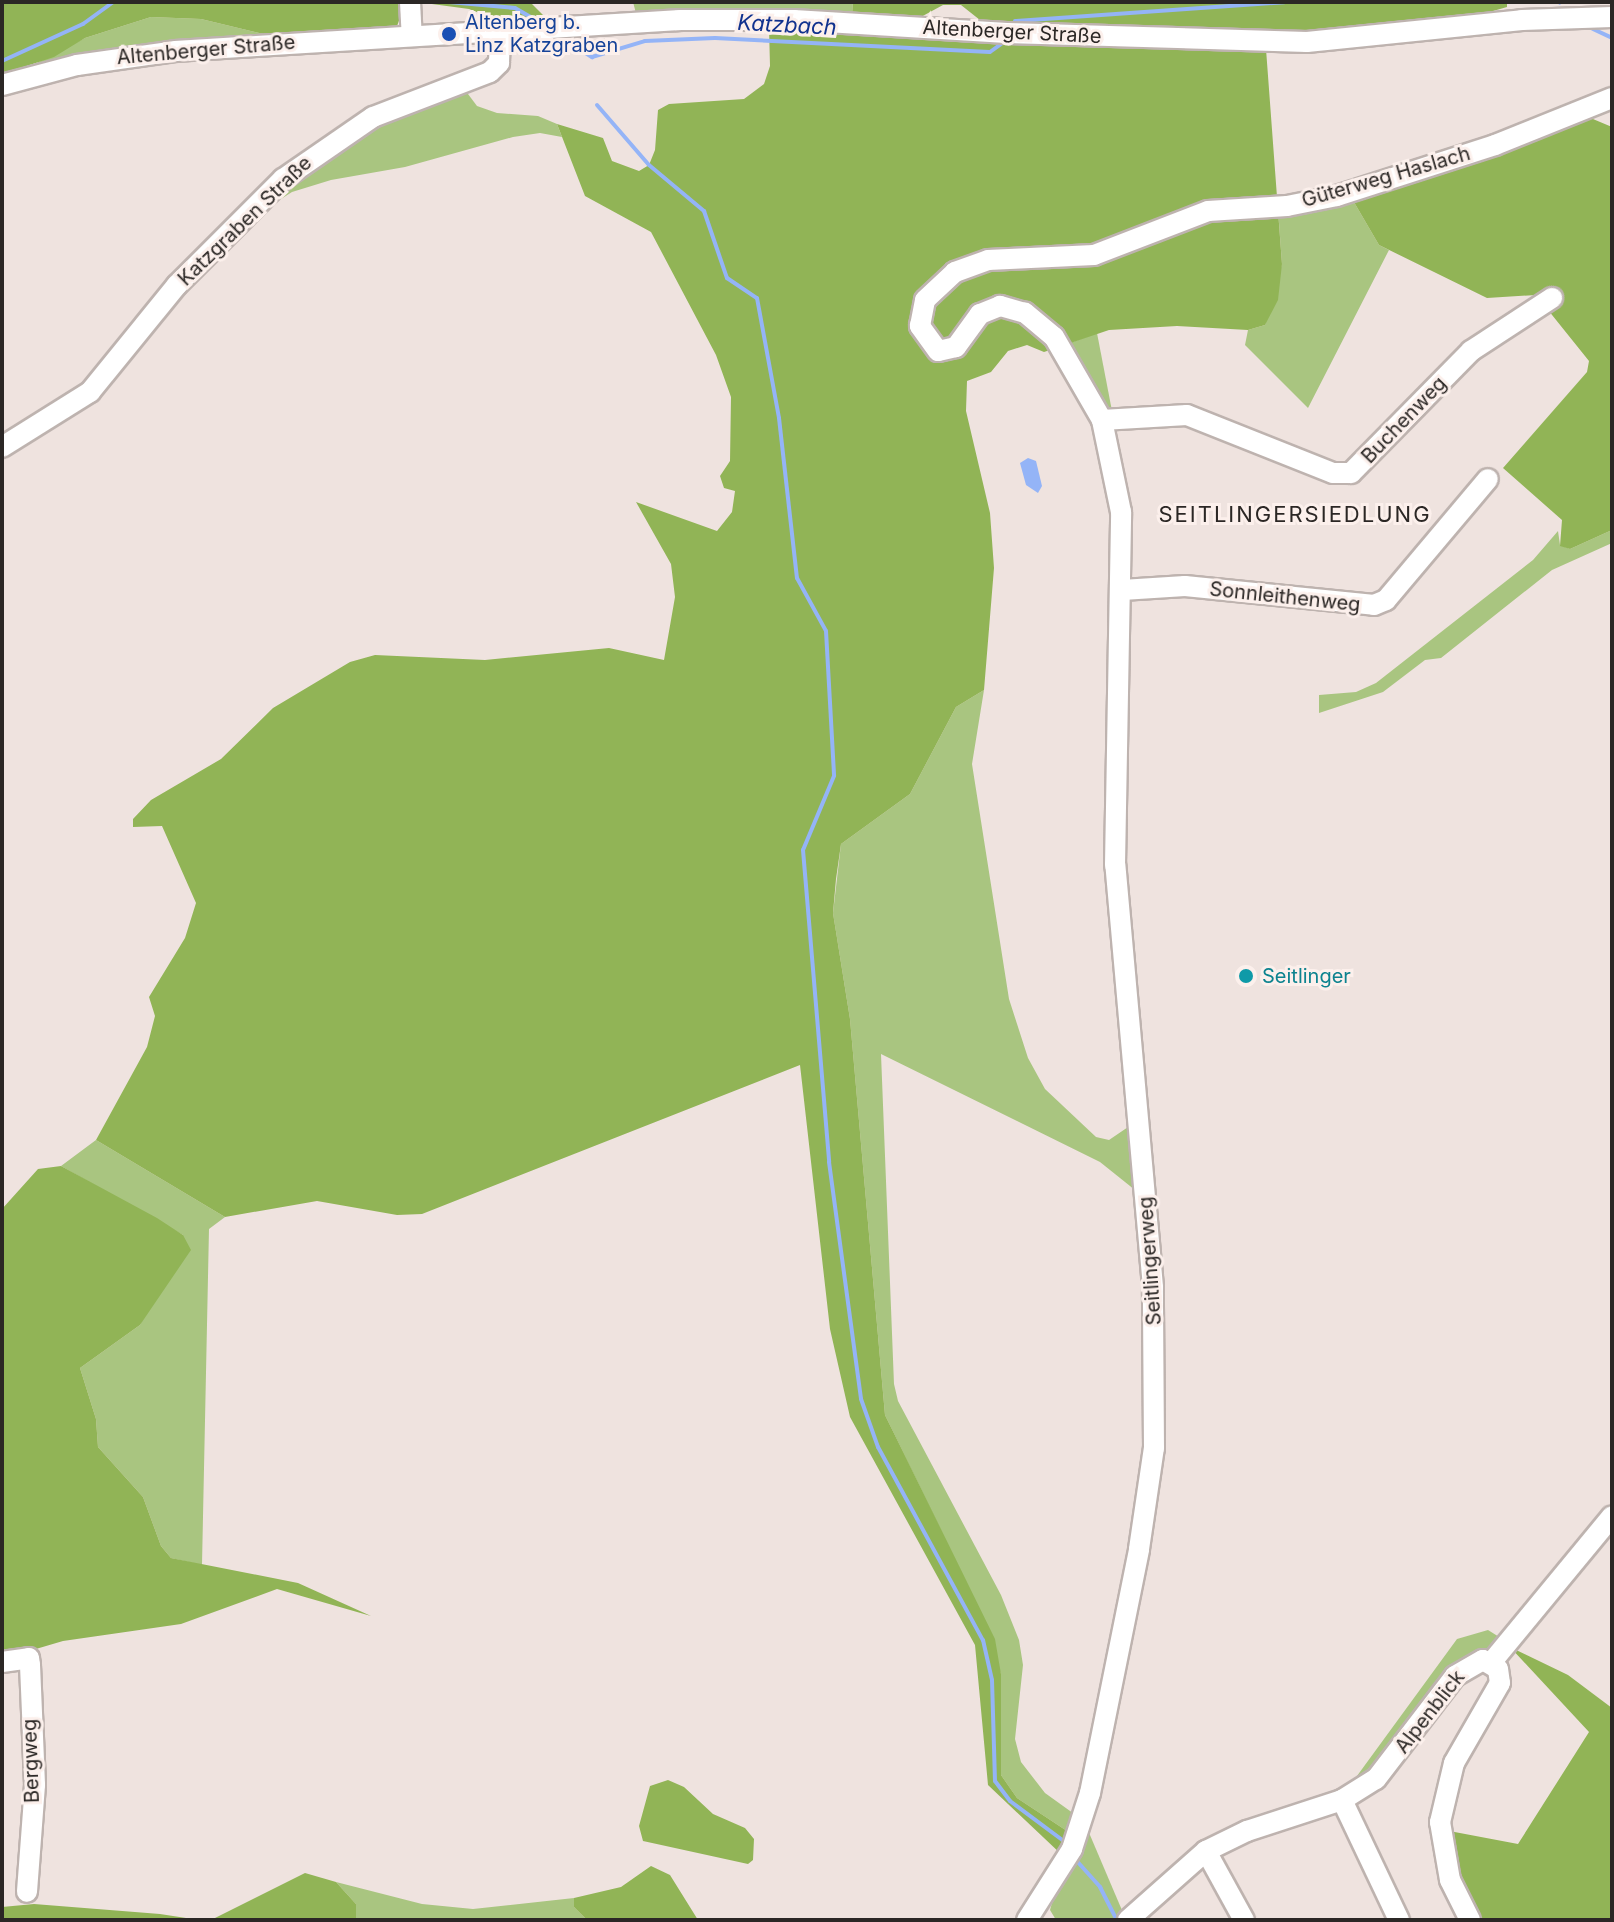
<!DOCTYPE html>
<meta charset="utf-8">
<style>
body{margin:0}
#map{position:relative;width:1614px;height:1922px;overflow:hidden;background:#efe3df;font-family:Inter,sans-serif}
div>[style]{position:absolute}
.green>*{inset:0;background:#a9c580}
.forest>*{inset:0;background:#91b456}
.water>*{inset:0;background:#94b4f7}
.stream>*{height:4px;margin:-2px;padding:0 2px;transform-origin:2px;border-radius:2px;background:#94b4f7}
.roads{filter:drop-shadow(2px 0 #beb3af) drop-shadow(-2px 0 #beb3af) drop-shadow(0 2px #beb3af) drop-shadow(0 -2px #beb3af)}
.minor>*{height:20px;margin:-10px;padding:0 10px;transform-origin:10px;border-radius:10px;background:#fff}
.dots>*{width:22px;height:22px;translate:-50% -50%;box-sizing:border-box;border:4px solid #fcf0ec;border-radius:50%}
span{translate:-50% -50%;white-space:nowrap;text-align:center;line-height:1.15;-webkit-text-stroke:6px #fcf0ec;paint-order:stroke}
.transit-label{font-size:20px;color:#164399}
.left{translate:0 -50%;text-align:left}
.street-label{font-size:20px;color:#2b2725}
.culture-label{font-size:20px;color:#0d838f}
.water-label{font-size:22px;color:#10318e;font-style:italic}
.neighbourhood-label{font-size:22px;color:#2b2725;letter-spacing:2px}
.frame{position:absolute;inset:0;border:4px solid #2b2725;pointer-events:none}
</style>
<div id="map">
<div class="green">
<i style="clip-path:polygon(633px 2px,853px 2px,852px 15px,637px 17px)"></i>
<i style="clip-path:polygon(151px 17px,201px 19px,272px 36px,179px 39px,31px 66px,85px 38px)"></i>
<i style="clip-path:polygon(465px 90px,477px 106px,497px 113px,538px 116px,557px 124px,562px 137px,540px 133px,513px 137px,405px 167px,331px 180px,292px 192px,253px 217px,273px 195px,365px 126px)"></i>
<i style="clip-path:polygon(1351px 197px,1379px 245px,1389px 250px,1308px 408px,1245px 345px,1248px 330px,1265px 325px,1282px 264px,1278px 209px)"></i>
<i style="clip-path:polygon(1097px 333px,1112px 411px,1106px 411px,1067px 344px)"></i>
<i style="clip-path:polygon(1612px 530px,1612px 543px,1552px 570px,1441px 658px,1425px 660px,1383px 692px,1319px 713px,1319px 695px,1356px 692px,1376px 683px,1533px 560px,1558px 531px,1560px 545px,1570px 549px)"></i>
<i style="clip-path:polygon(984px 690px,972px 764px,1009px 999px,1028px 1058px,1045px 1089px,1096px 1137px,1109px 1140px,1134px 1123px,1140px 1194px,1100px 1162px,881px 1054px,894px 1384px,898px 1401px,1001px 1595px,1019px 1640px,1023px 1665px,1015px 1739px,1021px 1762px,1045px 1793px,1077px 1816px,1070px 1833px,1017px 1798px,1001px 1775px,1001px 1674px,968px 1586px,885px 1415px,850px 1019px,833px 913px,841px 844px,910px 794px,956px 707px)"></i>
<i style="clip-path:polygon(96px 1140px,225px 1217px,209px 1229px,202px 1565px,171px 1558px,161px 1546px,143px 1497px,98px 1447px,96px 1419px,80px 1368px,140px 1325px,183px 1235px,61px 1166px)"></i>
<i style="clip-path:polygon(1488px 1630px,1504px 1640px,1476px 1655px,1389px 1758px,1346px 1791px,1457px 1639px)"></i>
<i style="clip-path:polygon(1087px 1828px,1124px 1915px,1115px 1920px,1056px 1920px,1050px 1910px,1054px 1896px)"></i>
<i style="clip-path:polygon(336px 1882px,422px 1904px,473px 1909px,574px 1898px,574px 1907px,587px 1920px,355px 1920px,356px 1904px)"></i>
</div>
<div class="forest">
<i style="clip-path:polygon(2px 2px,402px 2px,402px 12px,396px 29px,272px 36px,201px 19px,151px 17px,85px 38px,54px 57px,2px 74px)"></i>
<i style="clip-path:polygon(417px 2px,530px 2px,547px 19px,500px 21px,469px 9px)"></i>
<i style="clip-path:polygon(853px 2px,1507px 2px,1507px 7px,1465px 19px,1328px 34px,985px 24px,961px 5px,943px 5px,919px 18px,852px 15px)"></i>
<i style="clip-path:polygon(769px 28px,1266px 49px,1282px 264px,1278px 300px,1265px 325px,1248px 330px,1177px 326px,1109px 330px,1044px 352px,1027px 345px,1008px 351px,991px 372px,967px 381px,966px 411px,990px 513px,994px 568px,984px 690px,956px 707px,910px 794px,841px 844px,836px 879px,833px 913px,850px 1019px,885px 1415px,995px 1639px,1001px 1674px,1001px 1775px,1017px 1798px,1070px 1833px,1062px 1855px,988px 1785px,975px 1645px,850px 1417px,830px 1329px,800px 1065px,422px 1214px,397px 1215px,317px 1201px,225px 1217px,96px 1140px,147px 1047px,155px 1016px,149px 997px,185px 938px,196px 903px,162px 826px,133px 827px,133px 819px,151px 800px,221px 759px,273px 708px,350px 662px,375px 655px,485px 660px,609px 648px,664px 660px,675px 597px,671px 564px,636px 502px,717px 531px,732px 512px,735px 491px,724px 488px,720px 476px,730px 461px,731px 397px,716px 355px,651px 232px,585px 196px,557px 124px,603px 138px,612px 161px,639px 171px,649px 165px,655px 150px,658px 110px,669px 104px,744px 99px,764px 84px,770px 66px)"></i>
<i style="clip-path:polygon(1581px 114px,1612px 127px,1612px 530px,1570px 549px,1560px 546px,1562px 520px,1503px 468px,1587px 372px,1589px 361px,1536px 295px,1487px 298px,1379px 245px,1351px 197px)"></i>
<i style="clip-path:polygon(61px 1166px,157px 1218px,183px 1235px,191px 1250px,140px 1325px,80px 1368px,96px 1419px,98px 1447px,143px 1497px,161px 1546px,171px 1558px,298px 1583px,371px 1616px,277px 1589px,181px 1624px,63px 1641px,2px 1659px,2px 1209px,38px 1169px)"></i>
<i style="clip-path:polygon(1510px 1647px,1568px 1675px,1612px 1708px,1612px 1920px,1475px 1920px,1460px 1892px,1444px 1830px,1518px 1844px,1589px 1732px)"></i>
<i style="clip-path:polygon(668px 1780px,684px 1787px,713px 1814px,745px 1828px,754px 1839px,753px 1860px,748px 1864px,643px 1841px,639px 1826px,650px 1786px)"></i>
<i style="clip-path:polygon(651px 1866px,670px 1875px,698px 1920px,587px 1920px,574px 1907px,574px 1898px,621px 1887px)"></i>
<i style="clip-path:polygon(305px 1873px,336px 1882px,356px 1904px,356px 1919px,211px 1920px)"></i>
<i style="clip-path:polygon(34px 1904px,160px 1914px,199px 1920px,2px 1920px,2px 1907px)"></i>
</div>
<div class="water">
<i style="clip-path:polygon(1028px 458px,1036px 461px,1042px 486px,1038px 493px,1026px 485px,1020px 463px)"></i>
</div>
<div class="stream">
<i style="left:391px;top:2px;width:3px"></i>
<i style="left:449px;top:2px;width:66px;rotate:5.2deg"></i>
<i style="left:515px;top:8px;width:20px;rotate:30deg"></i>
<i style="left:1559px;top:2px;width:1px;rotate:45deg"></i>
<i style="left:1015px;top:21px;width:270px;rotate:-4deg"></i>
<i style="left:1593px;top:29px;width:21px;rotate:25deg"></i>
<i style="left:567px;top:41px;width:30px;rotate:33deg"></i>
<i style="left:592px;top:57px;width:55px;rotate:-16.8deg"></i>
<i style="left:645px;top:41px;width:70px;rotate:-2.5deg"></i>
<i style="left:715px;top:38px;width:275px;rotate:2.9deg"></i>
<i style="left:990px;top:52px;width:19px;rotate:-36deg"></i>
<i style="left:2px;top:61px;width:89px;rotate:-24.6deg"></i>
<i style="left:83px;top:24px;width:37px;rotate:-36deg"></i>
<i style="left:597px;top:105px;width:79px;rotate:49.1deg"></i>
<i style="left:649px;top:165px;width:72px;rotate:39.9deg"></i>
<i style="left:704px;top:211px;width:71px;rotate:71.1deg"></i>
<i style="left:727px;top:278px;width:36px;rotate:34deg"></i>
<i style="left:757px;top:298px;width:122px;rotate:79.6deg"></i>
<i style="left:779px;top:418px;width:161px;rotate:83.6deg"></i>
<i style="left:797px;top:578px;width:60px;rotate:61.3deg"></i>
<i style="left:826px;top:631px;width:145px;rotate:86.8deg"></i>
<i style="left:834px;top:776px;width:80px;rotate:112.7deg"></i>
<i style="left:803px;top:850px;width:313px;rotate:85.2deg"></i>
<i style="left:829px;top:1162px;width:239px;rotate:82.3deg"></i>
<i style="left:861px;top:1399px;width:51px;rotate:70.5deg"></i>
<i style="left:878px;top:1447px;width:220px;rotate:61.5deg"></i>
<i style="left:983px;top:1640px;width:41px;rotate:77.3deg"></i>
<i style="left:992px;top:1680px;width:101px;rotate:88.3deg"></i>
<i style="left:995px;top:1781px;width:25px;rotate:53deg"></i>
<i style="left:1010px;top:1801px;width:69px;rotate:36.7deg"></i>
<i style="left:1075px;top:1859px;width:38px;rotate:48deg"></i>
<i style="left:1100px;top:1887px;width:34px;rotate:63deg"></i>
</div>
<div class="roads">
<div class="minor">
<i style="left:410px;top:2px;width:34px;rotate:87deg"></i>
<i style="left:2px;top:85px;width:78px;rotate:-14.9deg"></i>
<i style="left:77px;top:65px;width:99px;rotate:-8.1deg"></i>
<i style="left:175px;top:51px;width:507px;rotate:-3.51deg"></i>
<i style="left:681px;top:20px;width:113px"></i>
<i style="left:794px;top:20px;width:213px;rotate:3.5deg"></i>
<i style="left:1007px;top:33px;width:300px;rotate:1.7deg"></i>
<i style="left:1307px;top:42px;width:216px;rotate:-5.8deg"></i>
<i style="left:1522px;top:20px;width:90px;rotate:-1.9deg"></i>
<i style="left:1102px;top:420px;width:85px;rotate:-3.4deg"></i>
<i style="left:1187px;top:415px;width:157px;rotate:21.7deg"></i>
<i style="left:1333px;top:473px;width:18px"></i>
<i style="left:1351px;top:473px;width:171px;rotate:-45.5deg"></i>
<i style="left:1471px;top:351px;width:97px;rotate:-33.2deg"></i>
<i style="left:2px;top:447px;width:104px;rotate:-32deg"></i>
<i style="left:90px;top:392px;width:138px;rotate:-50.9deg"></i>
<i style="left:177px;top:285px;width:150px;rotate:-45deg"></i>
<i style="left:283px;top:179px;width:109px;rotate:-34.6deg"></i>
<i style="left:373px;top:117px;width:125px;rotate:-21deg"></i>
<i style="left:490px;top:72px;width:13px;rotate:-45deg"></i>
<i style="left:499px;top:63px;width:31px;rotate:-88deg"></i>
<i style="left:1122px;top:590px;width:63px;rotate:-3.6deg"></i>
<i style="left:1185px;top:586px;width:190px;rotate:5.7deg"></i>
<i style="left:1374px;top:605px;width:13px;rotate:-23deg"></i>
<i style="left:1386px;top:600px;width:158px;rotate:-49.9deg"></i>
<i style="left:2px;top:1662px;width:27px;rotate:-8deg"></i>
<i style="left:29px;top:1658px;width:7px;rotate:82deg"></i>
<i style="left:30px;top:1665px;width:120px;rotate:87.6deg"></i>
<i style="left:35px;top:1785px;width:107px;rotate:94.3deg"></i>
<i style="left:1491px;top:1663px;width:190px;rotate:-50.5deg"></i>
<i style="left:1342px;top:1800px;width:133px;rotate:64.6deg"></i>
<i style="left:1206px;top:1851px;width:79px;rotate:61.2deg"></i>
<i style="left:1027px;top:1920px;width:84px;rotate:-57.6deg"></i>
<i style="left:1072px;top:1849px;width:59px;rotate:-72.2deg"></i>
<i style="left:1090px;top:1793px;width:249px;rotate:-78.6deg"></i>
<i style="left:1139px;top:1549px;width:102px;rotate:-81.6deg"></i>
<i style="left:1154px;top:1448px;width:161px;rotate:-90.4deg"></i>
<i style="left:1153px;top:1287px;width:424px;rotate:-95.1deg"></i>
<i style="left:1115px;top:865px;width:353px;rotate:-89deg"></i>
<i style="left:1121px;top:512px;width:94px;rotate:-101.7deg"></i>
<i style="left:1102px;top:420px;width:96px;rotate:-120deg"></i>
<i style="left:1054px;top:337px;width:38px;rotate:-140deg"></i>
<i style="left:1025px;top:313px;width:26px;rotate:-164deg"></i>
<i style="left:1000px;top:306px;width:22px;rotate:158deg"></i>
<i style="left:980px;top:314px;width:41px;rotate:126deg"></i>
<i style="left:956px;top:347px;width:18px;rotate:167deg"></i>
<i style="left:938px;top:351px;width:31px;rotate:-126deg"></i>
<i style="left:920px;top:326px;width:26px;rotate:-79deg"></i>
<i style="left:925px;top:300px;width:41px;rotate:-43deg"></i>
<i style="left:955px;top:272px;width:35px;rotate:-20deg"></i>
<i style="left:988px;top:260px;width:106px;rotate:-2.7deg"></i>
<i style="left:1094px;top:255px;width:122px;rotate:-21.1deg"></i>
<i style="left:1208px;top:211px;width:79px;rotate:-3.6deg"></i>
<i style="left:1287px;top:206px;width:51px;rotate:-11.3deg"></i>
<i style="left:1337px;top:196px;width:166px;rotate:-17.9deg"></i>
<i style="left:1495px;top:145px;width:126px;rotate:-21.9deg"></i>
<i style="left:1128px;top:1920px;width:104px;rotate:-41.5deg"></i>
<i style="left:1206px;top:1851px;width:46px;rotate:-26deg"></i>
<i style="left:1247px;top:1831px;width:100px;rotate:-18.1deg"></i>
<i style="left:1342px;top:1800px;width:40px;rotate:-32deg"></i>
<i style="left:1376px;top:1779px;width:130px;rotate:-52.5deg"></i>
<i style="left:1455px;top:1676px;width:32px;rotate:-30deg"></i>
<i style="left:1483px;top:1660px;width:17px;rotate:31deg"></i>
<i style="left:1498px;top:1669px;width:14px;rotate:82deg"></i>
<i style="left:1500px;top:1683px;width:92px;rotate:119.9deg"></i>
<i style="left:1454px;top:1763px;width:61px;rotate:103.3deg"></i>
<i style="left:1440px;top:1822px;width:59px;rotate:80.2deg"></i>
<i style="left:1450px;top:1880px;width:45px;rotate:63.4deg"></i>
</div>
</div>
<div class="dots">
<i style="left:449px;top:34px;background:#1a4fb4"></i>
<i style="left:1246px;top:976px;background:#0f9aa8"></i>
</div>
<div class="transit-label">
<span class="left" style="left:465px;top:34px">Altenberg b.<br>Linz Katzgraben</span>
</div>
<div class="street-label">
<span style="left:1012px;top:32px;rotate:3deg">Altenberger Straße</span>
<span style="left:206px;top:50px;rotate:-5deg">Altenberger Straße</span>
<span style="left:1386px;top:177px;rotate:-16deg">Güterweg Haslach</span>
<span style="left:245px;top:221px;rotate:-44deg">Katzgraben Straße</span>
<span style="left:1404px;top:420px;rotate:-46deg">Buchenweg</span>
<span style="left:1285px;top:597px;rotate:6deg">Sonnleithenweg</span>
<span style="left:1150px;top:1261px;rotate:-94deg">Seitlingerweg</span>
<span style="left:1430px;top:1712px;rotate:-52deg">Alpenblick</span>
<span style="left:31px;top:1761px;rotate:-92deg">Bergweg</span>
</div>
<div class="culture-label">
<span class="left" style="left:1262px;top:976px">Seitlinger</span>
</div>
<div class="water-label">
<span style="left:787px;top:25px;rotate:3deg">Katzbach</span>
</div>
<div class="neighbourhood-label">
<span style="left:1295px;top:515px">SEITLINGERSIEDLUNG</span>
</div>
<div class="frame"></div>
</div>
